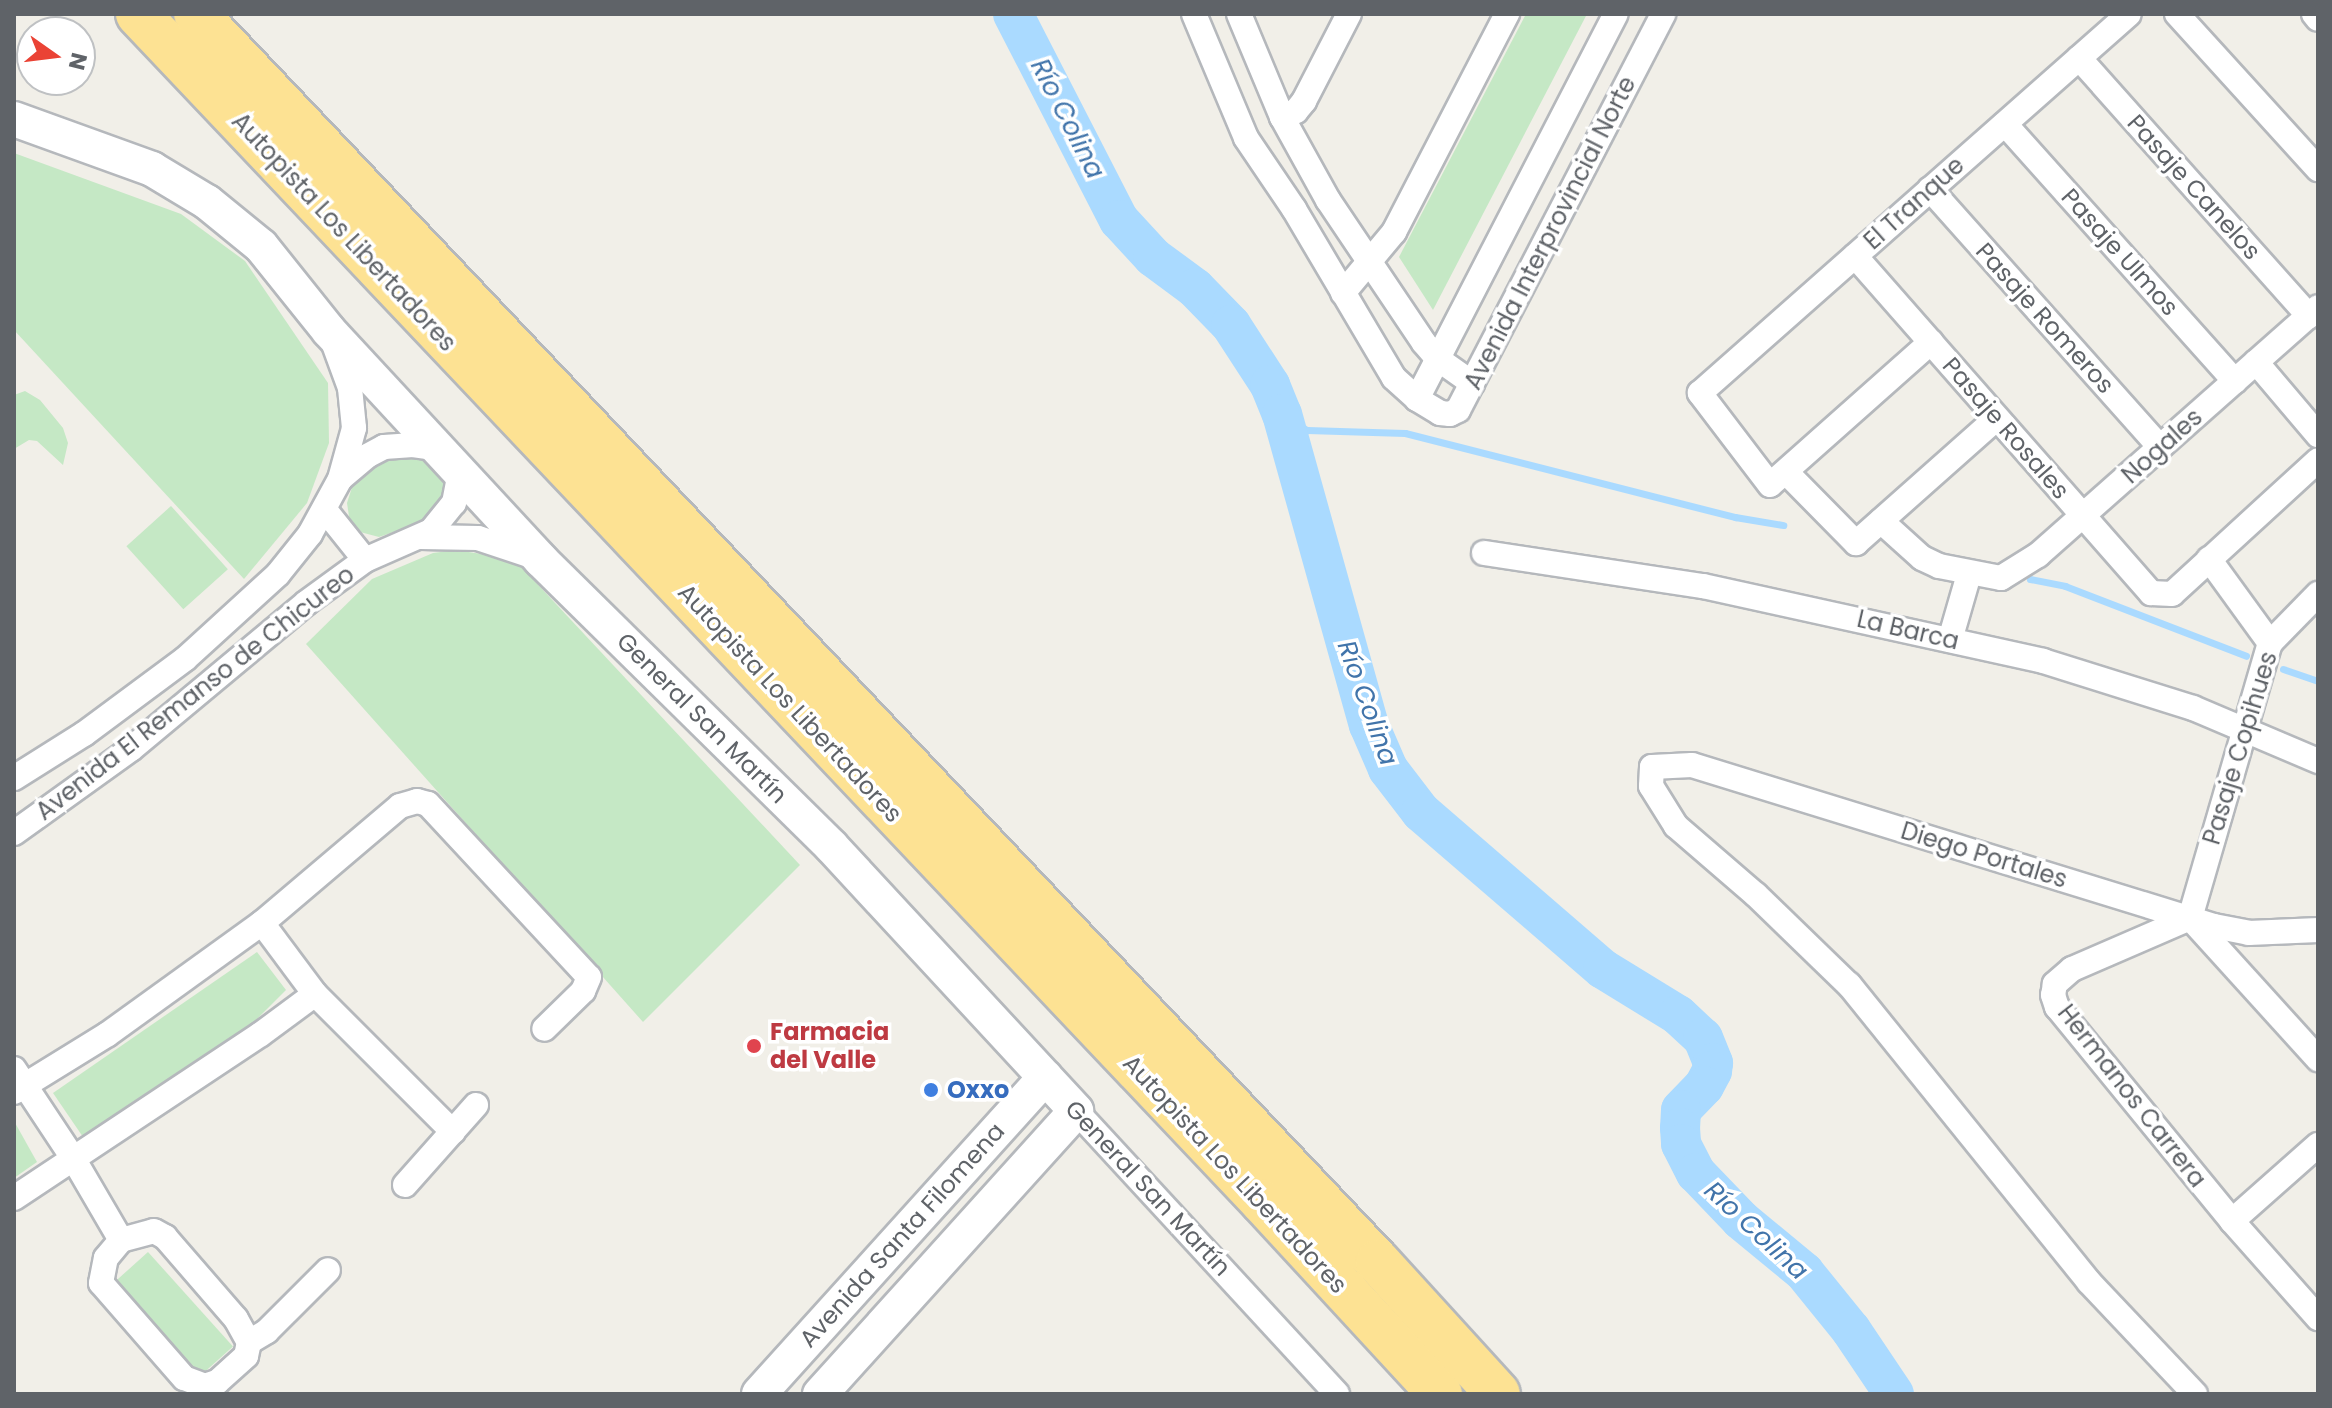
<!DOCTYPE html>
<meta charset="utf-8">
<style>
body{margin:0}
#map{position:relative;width:2332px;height:1408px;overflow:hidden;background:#f1efe8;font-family:Poppins,sans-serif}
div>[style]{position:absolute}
.green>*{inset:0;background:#c5e8c5;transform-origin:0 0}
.stream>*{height:7px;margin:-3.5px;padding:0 3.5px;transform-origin:3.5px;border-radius:3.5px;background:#aadaff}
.river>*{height:40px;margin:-20px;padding:0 20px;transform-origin:20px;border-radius:20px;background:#aadaff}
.roads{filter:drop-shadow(2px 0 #b5b8bc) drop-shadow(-2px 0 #b5b8bc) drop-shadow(0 2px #b5b8bc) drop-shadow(0 -2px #b5b8bc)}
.street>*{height:24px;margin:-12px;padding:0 12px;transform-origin:12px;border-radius:12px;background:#fff}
.secondary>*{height:34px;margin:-17px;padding:0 17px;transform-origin:17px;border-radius:17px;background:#fff}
.highway>*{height:44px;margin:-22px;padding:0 22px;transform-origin:22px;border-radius:22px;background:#fde293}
.dots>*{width:22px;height:22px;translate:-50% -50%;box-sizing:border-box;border:4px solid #fff;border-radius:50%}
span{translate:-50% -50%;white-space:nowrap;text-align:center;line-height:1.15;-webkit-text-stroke:7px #fff;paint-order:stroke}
.street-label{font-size:24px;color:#5f6368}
.health-label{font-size:24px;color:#be3a42;font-weight:700}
.left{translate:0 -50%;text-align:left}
.shop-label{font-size:24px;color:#366cbe;font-weight:700}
.water-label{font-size:26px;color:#4174aa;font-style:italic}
.frame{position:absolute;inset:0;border:16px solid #5f6368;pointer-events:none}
.north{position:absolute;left:16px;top:16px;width:80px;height:80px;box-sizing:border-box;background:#fff;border:2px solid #bfc1c3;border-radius:50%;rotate:104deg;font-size:22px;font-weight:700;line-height:32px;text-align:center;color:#5f6368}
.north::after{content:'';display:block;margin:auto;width:28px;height:36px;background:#ea4335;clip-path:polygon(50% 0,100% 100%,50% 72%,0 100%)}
</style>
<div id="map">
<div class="green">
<i style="clip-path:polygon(1526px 14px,1587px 14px,1433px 310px,1399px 257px)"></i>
<i style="clip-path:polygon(14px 153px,181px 214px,245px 261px,328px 383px,329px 443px,307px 503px,244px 579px,14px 330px)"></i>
<i style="clip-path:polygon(25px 391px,40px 400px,63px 428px,68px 443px,63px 465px,37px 441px,29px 440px,14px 449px,14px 395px)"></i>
<i style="clip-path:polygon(386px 455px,424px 457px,445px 477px,448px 495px,434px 518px,379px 537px,360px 532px,350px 523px,347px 503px,354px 481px)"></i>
<i style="left:171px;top:506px;width:85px;height:60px;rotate:48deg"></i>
<i style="clip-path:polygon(456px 550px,514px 559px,800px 865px,643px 1022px,306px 644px,372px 579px,433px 553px)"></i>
<i style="clip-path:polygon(257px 952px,286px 990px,250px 1026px,83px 1137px,53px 1093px)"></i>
<i style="clip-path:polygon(14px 1121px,37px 1162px,14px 1178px)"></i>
<i style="left:148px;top:1252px;width:127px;height:45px;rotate:48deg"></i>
</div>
<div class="stream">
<i style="left:1282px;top:414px;width:30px;rotate:33deg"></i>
<i style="left:1307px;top:430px;width:98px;rotate:1.8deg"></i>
<i style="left:1405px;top:433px;width:341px;rotate:14.3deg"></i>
<i style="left:1735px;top:517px;width:49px;rotate:9.5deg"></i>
<i style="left:2030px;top:579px;width:36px;rotate:11deg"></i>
<i style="left:2065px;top:586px;width:194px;rotate:21.1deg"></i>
<i style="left:2283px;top:669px;width:37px;rotate:19deg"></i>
</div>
<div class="river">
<i style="left:1013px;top:14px;width:232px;rotate:62.8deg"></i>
<i style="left:1119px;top:220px;width:50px;rotate:47.4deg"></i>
<i style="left:1153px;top:257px;width:52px;rotate:36.4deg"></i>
<i style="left:1195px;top:288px;width:52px;rotate:45.8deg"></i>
<i style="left:1231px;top:325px;width:72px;rotate:57deg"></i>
<i style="left:1270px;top:385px;width:31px;rotate:68deg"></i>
<i style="left:1282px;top:414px;width:323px;rotate:74.4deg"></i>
<i style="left:1369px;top:725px;width:48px;rotate:66.6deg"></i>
<i style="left:1388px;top:769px;width:54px;rotate:52.5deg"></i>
<i style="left:1421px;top:812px;width:240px;rotate:40.8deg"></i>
<i style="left:1603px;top:969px;width:88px;rotate:31.5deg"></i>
<i style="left:1678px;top:1015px;width:34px;rotate:43deg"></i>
<i style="left:1703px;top:1038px;width:27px;rotate:68deg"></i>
<i style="left:1713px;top:1063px;width:8px;rotate:97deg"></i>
<i style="left:1712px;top:1071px;width:17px;rotate:118deg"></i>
<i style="left:1704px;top:1086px;width:33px;rotate:134deg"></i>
<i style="left:1681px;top:1110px;width:18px;rotate:93deg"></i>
<i style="left:1680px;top:1128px;width:16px;rotate:86deg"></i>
<i style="left:1681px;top:1144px;width:33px;rotate:63deg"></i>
<i style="left:1696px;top:1173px;width:65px;rotate:46.2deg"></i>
<i style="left:1741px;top:1220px;width:82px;rotate:39.5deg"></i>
<i style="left:1804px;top:1272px;width:75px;rotate:51deg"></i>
<i style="left:1851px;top:1330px;width:77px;rotate:56.1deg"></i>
</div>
<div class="roads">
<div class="street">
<i style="left:1194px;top:14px;width:134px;rotate:67.2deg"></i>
<i style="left:1246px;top:138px;width:86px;rotate:55.9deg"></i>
<i style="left:1294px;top:209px;width:196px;rotate:59.4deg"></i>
<i style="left:1394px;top:378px;width:31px;rotate:42deg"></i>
<i style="left:1417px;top:399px;width:27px;rotate:31deg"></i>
<i style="left:1440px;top:413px;width:10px;rotate:6deg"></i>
<i style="left:1450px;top:414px;width:9px;rotate:-27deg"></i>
<i style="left:1458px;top:410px;width:446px;rotate:-62.6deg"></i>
<i style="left:1239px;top:14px;width:112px;rotate:67.3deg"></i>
<i style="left:1282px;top:117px;width:95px;rotate:61deg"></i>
<i style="left:1328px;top:200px;width:172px;rotate:56.1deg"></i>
<i style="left:1424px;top:343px;width:21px;rotate:49deg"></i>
<i style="left:1438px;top:359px;width:42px;rotate:35.2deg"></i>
<i style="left:2177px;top:14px;width:210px;rotate:47.7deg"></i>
<i style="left:2314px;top:14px;width:6px;rotate:51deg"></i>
<i style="left:2079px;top:58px;width:346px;rotate:48.3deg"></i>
<i style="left:1282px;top:117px;width:15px;rotate:-23deg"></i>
<i style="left:1296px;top:111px;width:13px;rotate:-51deg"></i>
<i style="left:1304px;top:101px;width:98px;rotate:-62.7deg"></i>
<i style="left:2005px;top:124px;width:345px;rotate:48.2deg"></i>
<i style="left:1930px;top:189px;width:346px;rotate:48.3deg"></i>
<i style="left:1855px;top:256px;width:449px;rotate:48.7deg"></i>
<i style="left:2151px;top:593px;width:21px;rotate:3deg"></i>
<i style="left:2172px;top:594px;width:198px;rotate:-42.5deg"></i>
<i style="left:1343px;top:293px;width:80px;rotate:-50.1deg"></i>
<i style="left:1394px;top:232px;width:246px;rotate:-62.6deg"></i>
<i style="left:1931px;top:342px;width:215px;rotate:138.4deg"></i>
<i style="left:1770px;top:485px;width:116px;rotate:-127.3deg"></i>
<i style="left:1700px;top:393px;width:572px;rotate:-41.46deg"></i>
<i style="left:2256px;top:362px;width:96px;rotate:49.7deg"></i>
<i style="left:1417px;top:399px;width:433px;rotate:-62.7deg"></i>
<i style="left:1786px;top:472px;width:100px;rotate:45.4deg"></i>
<i style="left:1856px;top:543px;width:188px;rotate:-41.6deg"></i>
<i style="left:341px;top:478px;width:34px;rotate:-40deg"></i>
<i style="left:367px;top:456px;width:19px;rotate:-28deg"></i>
<i style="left:384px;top:447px;width:29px;rotate:-4deg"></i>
<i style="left:413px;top:445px;width:27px;rotate:8deg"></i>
<i style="left:325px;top:510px;width:64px;rotate:51.3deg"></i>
<i style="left:1881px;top:521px;width:55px;rotate:42.1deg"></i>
<i style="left:1922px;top:558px;width:19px;rotate:25deg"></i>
<i style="left:1939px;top:566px;width:63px;rotate:11deg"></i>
<i style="left:2001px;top:578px;width:44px;rotate:-31.9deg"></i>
<i style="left:2038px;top:555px;width:374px;rotate:-41.5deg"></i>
<i style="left:421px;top:537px;width:57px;rotate:1deg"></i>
<i style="left:478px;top:538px;width:57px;rotate:18.4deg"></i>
<i style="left:1484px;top:553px;width:221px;rotate:8.6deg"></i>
<i style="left:1703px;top:586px;width:348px;rotate:12.4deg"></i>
<i style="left:2043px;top:661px;width:157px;rotate:17.4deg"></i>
<i style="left:2193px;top:708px;width:136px;rotate:23deg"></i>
<i style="left:2209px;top:559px;width:104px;rotate:54deg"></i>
<i style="left:1950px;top:640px;width:69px;rotate:-73.9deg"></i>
<i style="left:14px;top:778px;width:83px;rotate:-32.2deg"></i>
<i style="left:84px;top:734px;width:126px;rotate:-36.6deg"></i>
<i style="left:185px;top:659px;width:126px;rotate:-42.4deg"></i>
<i style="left:278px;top:574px;width:51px;rotate:-51.3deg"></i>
<i style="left:310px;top:534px;width:63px;rotate:-61.4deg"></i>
<i style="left:340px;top:479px;width:53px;rotate:-74.6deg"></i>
<i style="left:354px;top:428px;width:40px;rotate:-95.7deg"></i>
<i style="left:350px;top:388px;width:44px;rotate:-110.1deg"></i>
<i style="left:14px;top:833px;width:144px;rotate:-35.7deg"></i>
<i style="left:131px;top:749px;width:228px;rotate:-39.8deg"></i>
<i style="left:306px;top:603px;width:73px;rotate:-36.1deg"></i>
<i style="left:365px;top:560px;width:72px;rotate:-23.7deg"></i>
<i style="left:431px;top:531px;width:36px;rotate:-51deg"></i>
<i style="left:454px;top:503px;width:32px;rotate:-79deg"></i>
<i style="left:2190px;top:918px;width:129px;rotate:156.6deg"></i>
<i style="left:2072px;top:969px;width:23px;rotate:139deg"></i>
<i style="left:2055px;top:984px;width:11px;rotate:100deg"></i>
<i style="left:2053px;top:995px;width:13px;rotate:72deg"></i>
<i style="left:2057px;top:1007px;width:276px;rotate:50.7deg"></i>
<i style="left:2232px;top:1221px;width:130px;rotate:48.4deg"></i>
<i style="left:2190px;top:918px;width:286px;rotate:-73.8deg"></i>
<i style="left:2270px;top:643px;width:69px;rotate:-45.6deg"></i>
<i style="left:2192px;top:920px;width:188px;rotate:47.8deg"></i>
<i style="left:262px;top:923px;width:89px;rotate:53.3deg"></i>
<i style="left:315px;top:994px;width:195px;rotate:45deg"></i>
<i style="left:14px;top:1069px;width:107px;rotate:56.5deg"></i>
<i style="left:73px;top:1158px;width:95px;rotate:59.7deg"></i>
<i style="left:14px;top:1092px;width:110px;rotate:-31.7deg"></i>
<i style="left:108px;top:1034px;width:190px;rotate:-35.8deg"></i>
<i style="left:262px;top:923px;width:181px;rotate:-40.3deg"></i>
<i style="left:400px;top:806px;width:18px;rotate:-16deg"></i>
<i style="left:417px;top:801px;width:11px;rotate:15deg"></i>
<i style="left:428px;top:804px;width:236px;rotate:47.1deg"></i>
<i style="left:589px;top:977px;width:15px;rotate:113deg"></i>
<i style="left:583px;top:991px;width:54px;rotate:135.7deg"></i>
<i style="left:1076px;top:1111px;width:385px;rotate:47.3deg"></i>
<i style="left:405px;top:1185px;width:107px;rotate:-48.4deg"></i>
<i style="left:14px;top:1198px;width:296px;rotate:-33.6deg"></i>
<i style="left:261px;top:1034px;width:67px;rotate:-36.5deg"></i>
<i style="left:2232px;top:1221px;width:115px;rotate:-41.5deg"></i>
<i style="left:154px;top:1231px;width:13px;rotate:29deg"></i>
<i style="left:165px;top:1237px;width:108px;rotate:49.1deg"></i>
<i style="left:236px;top:1319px;width:26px;rotate:61deg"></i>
<i style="left:249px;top:1342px;width:14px;rotate:102deg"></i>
<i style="left:246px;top:1356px;width:39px;rotate:138deg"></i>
<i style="left:217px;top:1382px;width:13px;rotate:162deg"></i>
<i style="left:205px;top:1386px;width:22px;rotate:-159deg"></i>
<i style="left:184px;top:1378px;width:126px;rotate:-131.1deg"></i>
<i style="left:101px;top:1283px;width:25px;rotate:-79deg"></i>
<i style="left:106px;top:1258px;width:23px;rotate:-50deg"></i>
<i style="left:121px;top:1240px;width:34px;rotate:-15deg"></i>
<i style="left:249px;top:1342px;width:21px;rotate:-31deg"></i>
<i style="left:267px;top:1331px;width:86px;rotate:-45deg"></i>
<i style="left:2195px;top:1394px;width:154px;rotate:-133.4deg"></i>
<i style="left:2089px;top:1282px;width:382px;rotate:-128.9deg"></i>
<i style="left:1849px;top:985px;width:129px;rotate:-135.9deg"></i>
<i style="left:1756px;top:895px;width:106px;rotate:-139.2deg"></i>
<i style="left:1676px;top:826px;width:47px;rotate:-122deg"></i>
<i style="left:1651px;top:786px;width:19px;rotate:-87deg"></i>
<i style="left:1652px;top:767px;width:40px;rotate:-2.9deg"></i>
<i style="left:1692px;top:765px;width:546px;rotate:17.14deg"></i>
<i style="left:2214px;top:926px;width:36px;rotate:11deg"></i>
<i style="left:2249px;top:933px;width:69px;rotate:-2.5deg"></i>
</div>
<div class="secondary">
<i style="left:14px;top:119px;width:147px;rotate:19.9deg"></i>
<i style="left:152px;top:169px;width:64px;rotate:31deg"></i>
<i style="left:207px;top:202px;width:70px;rotate:39.2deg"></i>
<i style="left:261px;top:246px;width:109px;rotate:51.3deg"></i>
<i style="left:329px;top:331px;width:312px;rotate:47.2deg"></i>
<i style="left:541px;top:560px;width:407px;rotate:44.6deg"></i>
<i style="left:831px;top:846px;width:361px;rotate:47.2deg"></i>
<i style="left:1076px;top:1111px;width:382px;rotate:132.1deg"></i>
<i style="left:759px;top:1394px;width:427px;rotate:-47.9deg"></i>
</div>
<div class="highway">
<i style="left:138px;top:14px;width:1636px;rotate:46.56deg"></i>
<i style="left:1263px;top:1202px;width:261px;rotate:47.3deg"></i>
<i style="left:196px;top:14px;width:1719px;rotate:46.56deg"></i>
<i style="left:1378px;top:1262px;width:178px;rotate:47.7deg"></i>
</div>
</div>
<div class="dots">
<i style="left:754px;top:1046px;background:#e0444e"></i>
<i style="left:931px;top:1090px;background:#3f7fe0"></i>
</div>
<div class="street-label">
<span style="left:2194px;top:187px;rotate:48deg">Pasaje Canelos</span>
<span style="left:1914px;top:203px;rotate:-42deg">El Tranque</span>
<span style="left:344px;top:232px;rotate:47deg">Autopista Los Libertadores</span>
<span style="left:1550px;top:233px;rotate:-63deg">Avenida Interprovincial Norte</span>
<span style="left:2120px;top:252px;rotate:48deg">Pasaje Ulmos</span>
<span style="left:2045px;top:318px;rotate:48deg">Pasaje Romeros</span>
<span style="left:2006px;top:428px;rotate:49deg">Pasaje Rosales</span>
<span style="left:2162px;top:446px;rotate:-42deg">Nogales</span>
<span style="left:1908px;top:630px;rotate:13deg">La Barca</span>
<span style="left:195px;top:693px;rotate:-38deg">Avenida El Remanso de Chicureo</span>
<span style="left:790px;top:703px;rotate:47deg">Autopista Los Libertadores</span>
<span style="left:702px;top:718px;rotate:45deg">General San Martín</span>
<span style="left:2240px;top:748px;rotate:-73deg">Pasaje Copihues</span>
<span style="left:1984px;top:855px;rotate:17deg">Diego Portales</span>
<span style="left:2132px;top:1096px;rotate:52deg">Hermanos Carrera</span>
<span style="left:1235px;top:1174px;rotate:47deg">Autopista Los Libertadores</span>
<span style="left:1148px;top:1188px;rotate:47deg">General San Martín</span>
<span style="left:902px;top:1235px;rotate:-48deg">Avenida Santa Filomena</span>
</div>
<div class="health-label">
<span class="left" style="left:770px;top:1046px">Farmacia<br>del Valle</span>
</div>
<div class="shop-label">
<span class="left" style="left:947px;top:1090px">Oxxo</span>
</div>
<div class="water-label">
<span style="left:1067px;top:119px;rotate:63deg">Río Colina</span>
<span style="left:1367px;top:703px;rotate:70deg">Río Colina</span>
<span style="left:1756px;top:1231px;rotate:43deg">Río Colina</span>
</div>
<div class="frame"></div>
<div class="north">N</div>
</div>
